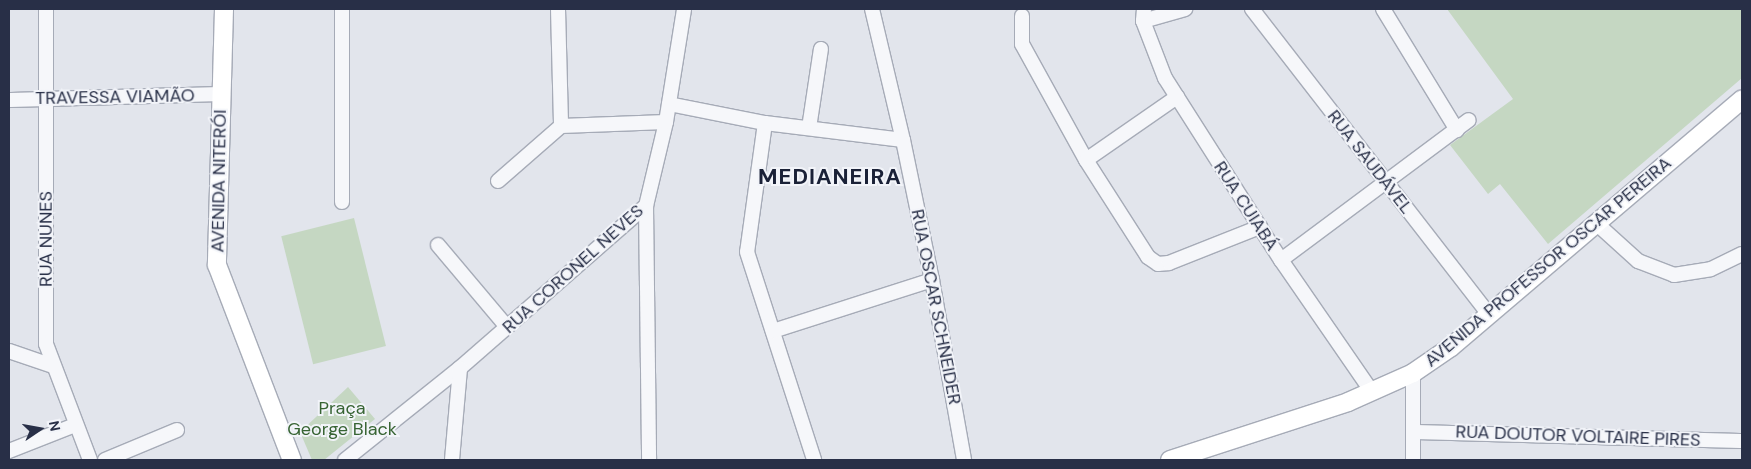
<!DOCTYPE html>
<meta charset="utf-8">
<style>
body{margin:0}
#map{position:relative;width:1751px;height:469px;overflow:hidden;background:#e2e5ec;font-family:"DM Sans",sans-serif}
div>[style]{position:absolute}
.green>*{inset:0;background:#c5d7c2;transform-origin:0 0}
.roads{filter:drop-shadow(1px 0 #a6abb7) drop-shadow(-1px 0 #a6abb7) drop-shadow(0 1px #a6abb7) drop-shadow(0 -1px #a6abb7)}
.minor>*{height:14px;margin:-7px;padding:0 7px;transform-origin:7px;border-radius:7px;background:#f6f7fa}
.major>*{height:18px;margin:-9px;padding:0 9px;transform-origin:9px;border-radius:9px;background:#fff}
span{translate:-50% -50%;white-space:nowrap;text-align:center;line-height:1.15;-webkit-text-stroke:4px #f2f4f9;paint-order:stroke}
.street-label{font-size:18px;color:#282f47}
.park-label{font-size:18px;color:#376433}
.district-label{font-size:22px;color:#1a2137;font-weight:700;letter-spacing:1px}
.frame{position:absolute;inset:0;border:10px solid #282f47;pointer-events:none}
.north{position:absolute;left:15px;top:404px;width:50px;height:50px;-webkit-text-stroke:4px #f2f4f9;paint-order:stroke;rotate:78deg;font-size:14px;font-weight:700;line-height:20px;text-align:center;color:#282f47}
.north::after{content:'';display:block;margin:auto;width:18px;height:22px;background:#282f47;clip-path:polygon(50% 0,100% 100%,50% 72%,0 100%)}
</style>
<div id="map">
<div class="green">
<i style="clip-path:polygon(1447px 9px,1742px 9px,1742px 78px,1548px 244px,1500px 184px,1488px 194px,1450px 145px,1513px 99px)"></i>
<i style="left:354px;top:218px;width:132px;height:75px;rotate:76deg"></i>
<i style="clip-path:polygon(348px 387px,375px 419px,324px 460px,312px 460px,300px 432px)"></i>
</div>
<div class="roads">
<div class="minor">
<i style="left:46px;top:9px;width:335px;rotate:90deg"></i>
<i style="left:46px;top:344px;width:124px;rotate:69.2deg"></i>
<i style="left:342px;top:9px;width:193px;rotate:90deg"></i>
<i style="left:558px;top:9px;width:117px;rotate:88.5deg"></i>
<i style="left:872px;top:9px;width:135px;rotate:76.7deg"></i>
<i style="left:903px;top:140px;width:143px;rotate:78.3deg"></i>
<i style="left:932px;top:280px;width:183px;rotate:79.9deg"></i>
<i style="left:1144px;top:9px;width:12px;rotate:95deg"></i>
<i style="left:1143px;top:21px;width:61px;rotate:68.9deg"></i>
<i style="left:1165px;top:78px;width:216px;rotate:57.5deg"></i>
<i style="left:1281px;top:260px;width:160px;rotate:55.4deg"></i>
<i style="left:1252px;top:9px;width:386px;rotate:52.2deg"></i>
<i style="left:1383px;top:9px;width:142px;rotate:58.6deg"></i>
<i style="left:1022px;top:16px;width:28px;rotate:90deg"></i>
<i style="left:1022px;top:44px;width:132px;rotate:61.1deg"></i>
<i style="left:1086px;top:160px;width:115px;rotate:57.4deg"></i>
<i style="left:1148px;top:257px;width:12px;rotate:35deg"></i>
<i style="left:1158px;top:264px;width:11px;rotate:-5deg"></i>
<i style="left:1169px;top:263px;width:98px;rotate:-21.6deg"></i>
<i style="left:1143px;top:21px;width:44px;rotate:-15.9deg"></i>
<i style="left:9px;top:100px;width:213px;rotate:-1.6deg"></i>
<i style="left:669px;top:104px;width:98px;rotate:11.2deg"></i>
<i style="left:765px;top:123px;width:139px;rotate:7deg"></i>
<i style="left:765px;top:123px;width:130px;rotate:97.9deg"></i>
<i style="left:747px;top:252px;width:219px;rotate:72.1deg"></i>
<i style="left:809px;top:128px;width:80px;rotate:-81.4deg"></i>
<i style="left:1086px;top:160px;width:111px;rotate:-34.7deg"></i>
<i style="left:498px;top:181px;width:84px;rotate:-41.1deg"></i>
<i style="left:561px;top:126px;width:105px;rotate:-2.2deg"></i>
<i style="left:646px;top:206px;width:254px;rotate:89.3deg"></i>
<i style="left:1596px;top:223px;width:57px;rotate:42.1deg"></i>
<i style="left:1638px;top:261px;width:39px;rotate:21deg"></i>
<i style="left:1674px;top:275px;width:37px;rotate:-9deg"></i>
<i style="left:1711px;top:269px;width:34px;rotate:-26deg"></i>
<i style="left:438px;top:245px;width:107px;rotate:49.9deg"></i>
<i style="left:1281px;top:260px;width:234px;rotate:-36.7deg"></i>
<i style="left:773px;top:331px;width:167px;rotate:-17.8deg"></i>
<i style="left:9px;top:351px;width:46px;rotate:18.8deg"></i>
<i style="left:1414px;top:432px;width:328px;rotate:1.6deg"></i>
<i style="left:9px;top:451px;width:71px;rotate:-21.5deg"></i>
<i style="left:105px;top:460px;width:78px;rotate:-22.6deg"></i>
<i style="left:345px;top:460px;width:147px;rotate:-38.7deg"></i>
<i style="left:460px;top:368px;width:247px;rotate:-41.1deg"></i>
<i style="left:646px;top:206px;width:86px;rotate:-76.6deg"></i>
<i style="left:666px;top:122px;width:114px;rotate:-80.9deg"></i>
<i style="left:452px;top:460px;width:92px;rotate:-85deg"></i>
<i style="left:1413px;top:460px;width:87px;rotate:-90deg"></i>
</div>
<div class="major">
<i style="left:224px;top:9px;width:256px;rotate:91.6deg"></i>
<i style="left:217px;top:265px;width:209px;rotate:69deg"></i>
<i style="left:1170px;top:460px;width:187px;rotate:-18deg"></i>
<i style="left:1348px;top:402px;width:71px;rotate:-24deg"></i>
<i style="left:1413px;top:373px;width:46px;rotate:-34.4deg"></i>
<i style="left:1451px;top:347px;width:382px;rotate:-40.4deg"></i>
</div>
</div>
<div class="street-label">
<span style="left:115px;top:97px;rotate:-1deg">TRAVESSA VIAMÃO</span>
<span style="left:1370px;top:162px;rotate:52deg">RUA SAUDÁVEL</span>
<span style="left:219px;top:181px;rotate:-89deg">AVENIDA NITERÓI</span>
<span style="left:1246px;top:206px;rotate:57deg">RUA CUIABÁ</span>
<span style="left:46px;top:239px;rotate:-90deg">RUA NUNES</span>
<span style="left:1548px;top:262px;rotate:-40deg">AVENIDA PROFESSOR OSCAR PEREIRA</span>
<span style="left:573px;top:269px;rotate:-42deg">RUA CORONEL NEVES</span>
<span style="left:936px;top:307px;rotate:79deg">RUA OSCAR SCHNEIDER</span>
<span style="left:1578px;top:436px;rotate:2deg">RUA DOUTOR VOLTAIRE PIRES</span>
</div>
<div class="park-label">
<span style="left:342px;top:419px">Praça<br>George Black</span>
</div>
<div class="district-label">
<span style="left:830px;top:177px">MEDIANEIRA</span>
</div>
<div class="frame"></div>
<div class="north">N</div>
</div>
